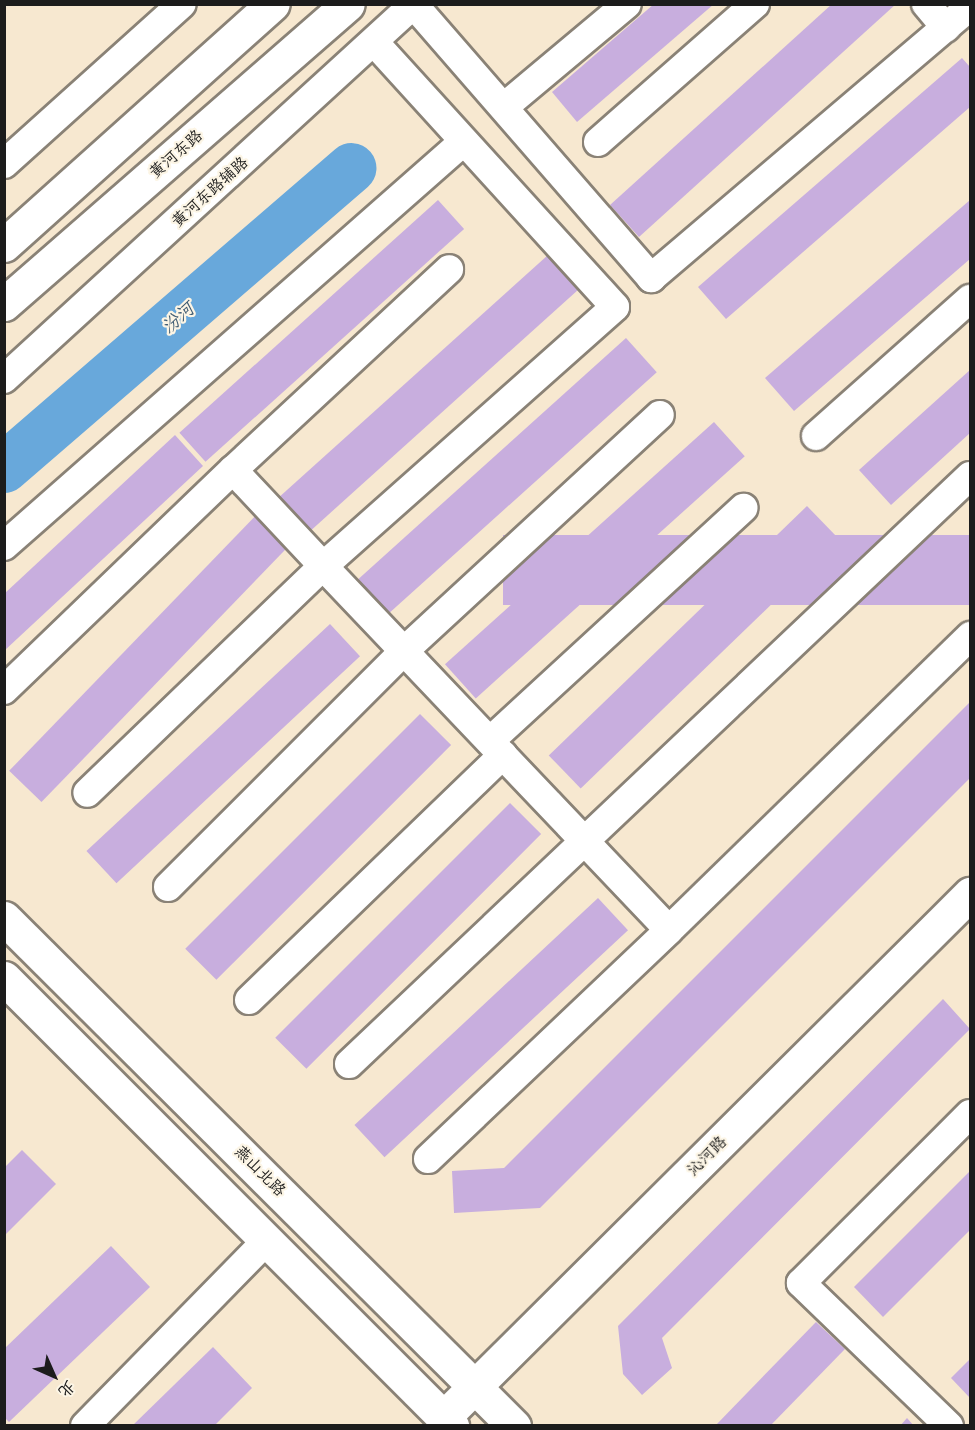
<!DOCTYPE html>
<meta charset="utf-8">
<style>
body{margin:0}
#map{position:relative;width:975px;height:1430px;overflow:hidden;background:#f7e8d0;font-family:Sriracha,"LXGW WenKai TC",sans-serif}
div>[style]{position:absolute}
.river>*{height:50px;margin:-25px;padding:0 25px;transform-origin:25px;border-radius:25px;background:#68a8db}
.building>*{inset:0;background:#c8aede;transform-origin:0 0}
.roads{filter:drop-shadow(2px 0 #8a8276) drop-shadow(-2px 0 #8a8276) drop-shadow(0 2px #8a8276) drop-shadow(0 -2px #8a8276)}
.street>*{height:28px;margin:-14px;padding:0 14px;transform-origin:14px;border-radius:14px;background:#fff}
.secondary>*{height:33px;margin:-16.5px;padding:0 16.5px;transform-origin:16.5px;border-radius:16.5px;background:#fff}
span{translate:-50% -50%;white-space:nowrap;text-align:center;line-height:1.15;-webkit-text-stroke:4.5px #fcf5e5;paint-order:stroke}
.street-label{font-size:16px;color:#1c1c1c}
.water-label{font-size:18px;color:#3e5b72;font-style:italic}
.frame{position:absolute;inset:0;border:6px solid #1c1c1c;pointer-events:none}
.north{position:absolute;left:24px;top:1346px;width:60px;height:60px;-webkit-text-stroke:4px #fcf5e5;paint-order:stroke;rotate:135deg;font-size:16px;font-weight:700;line-height:24px;text-align:center;color:#1c1c1c}
.north::after{content:'';display:block;margin:auto;width:21px;height:27px;background:#1c1c1c;clip-path:polygon(50% 0,100% 100%,50% 72%,0 100%)}
</style>
<div id="map">
<div class="river">
<i style="left:4px;top:468px;width:459px;rotate:-40.8deg"></i>
</div>
<div class="building">
<i style="clip-path:polygon(654px 4px,714px 4px,577px 122px,552px 92px)"></i>
<i style="clip-path:polygon(832px 4px,896px 4px,639px 237px,610px 205px)"></i>
<i style="clip-path:polygon(962px 58px,970px 67px,970px 107px,726px 319px,698px 287px)"></i>
<i style="left:438px;top:200px;width:39px;height:348px;rotate:48deg"></i>
<i style="clip-path:polygon(970px 200px,970px 259px,794px 411px,765px 378px)"></i>
<i style="left:548px;top:255px;width:46px;height:362px;rotate:48deg"></i>
<i style="left:626px;top:338px;width:46px;height:363px;rotate:48deg"></i>
<i style="clip-path:polygon(970px 370px,970px 433px,891px 505px,859px 470px)"></i>
<i style="left:714px;top:422px;width:46px;height:362px;rotate:48deg"></i>
<i style="clip-path:polygon(175px 435px,203px 466px,4px 651px,4px 594px)"></i>
<i style="left:807px;top:506px;width:46px;height:359px;rotate:46deg"></i>
<i style="left:262px;top:509px;width:45px;height:364px;rotate:44deg"></i>
<i style="left:970px;top:535px;width:70px;height:467px;rotate:90deg"></i>
<i style="left:330px;top:624px;width:44px;height:333px;rotate:47deg"></i>
<i style="clip-path:polygon(970px 702px,970px 778px,540px 1208px,454px 1213px,452px 1171px,504px 1168px)"></i>
<i style="left:420px;top:714px;width:44px;height:332px;rotate:45deg"></i>
<i style="left:510px;top:803px;width:44px;height:332px;rotate:45deg"></i>
<i style="left:598px;top:898px;width:44px;height:333px;rotate:47deg"></i>
<i style="clip-path:polygon(943px 999px,970px 1029px,662px 1338px,672px 1368px,642px 1395px,623px 1374px,618px 1326px)"></i>
<i style="clip-path:polygon(22px 1150px,56px 1184px,4px 1236px,4px 1168px)"></i>
<i style="clip-path:polygon(970px 1171px,970px 1230px,883px 1317px,854px 1287px)"></i>
<i style="clip-path:polygon(111px 1246px,150px 1287px,9px 1422px,4px 1417px,4px 1349px)"></i>
<i style="clip-path:polygon(816px 1322px,845px 1349px,770px 1426px,715px 1426px)"></i>
<i style="clip-path:polygon(213px 1347px,252px 1388px,214px 1426px,132px 1426px)"></i>
<i style="clip-path:polygon(970px 1359px,970px 1398px,951px 1378px)"></i>
<i style="clip-path:polygon(907px 1418px,914px 1426px,900px 1426px)"></i>
</div>
<div class="roads">
<div class="street">
<i style="left:926px;top:4px;width:31px;rotate:50deg"></i>
<i style="left:414px;top:5px;width:362px;rotate:49deg"></i>
<i style="left:651px;top:278px;width:416px;rotate:-40.4deg"></i>
<i style="left:968px;top:8px;width:3px;rotate:45deg"></i>
<i style="left:374px;top:42px;width:358px;rotate:47.7deg"></i>
<i style="left:615px;top:307px;width:390px;rotate:138.4deg"></i>
<i style="left:323px;top:566px;width:502px;rotate:46.45deg"></i>
<i style="left:669px;top:930px;width:421px;rotate:-44.3deg"></i>
<i style="left:504px;top:107px;width:160px;rotate:-39.9deg"></i>
<i style="left:598px;top:142px;width:209px;rotate:-41.3deg"></i>
<i style="left:4px;top:164px;width:239px;rotate:-42deg"></i>
<i style="left:4px;top:379px;width:556px;rotate:-42.45deg"></i>
<i style="left:816px;top:436px;width:206px;rotate:-41.7deg"></i>
<i style="left:233px;top:470px;width:295px;rotate:-42.9deg"></i>
<i style="left:4px;top:546px;width:611px;rotate:-41.35deg"></i>
<i style="left:4px;top:690px;width:318px;rotate:-43.9deg"></i>
<i style="left:233px;top:470px;width:132px;rotate:46.8deg"></i>
<i style="left:323px;top:566px;width:327px;rotate:136.1deg"></i>
<i style="left:491px;top:740px;width:343px;rotate:-42.6deg"></i>
<i style="left:168px;top:887px;width:334px;rotate:-45deg"></i>
<i style="left:404px;top:651px;width:348px;rotate:-42.7deg"></i>
<i style="left:249px;top:1000px;width:353px;rotate:-44deg"></i>
<i style="left:349px;top:1064px;width:855px;rotate:-43.44deg"></i>
<i style="left:428px;top:1159px;width:332px;rotate:-43.5deg"></i>
<i style="left:85px;top:1426px;width:260px;rotate:-45.6deg"></i>
<i style="left:949px;top:1426px;width:206px;rotate:-136deg"></i>
<i style="left:801px;top:1283px;width:239px;rotate:-45deg"></i>
</div>
<div class="secondary">
<i style="left:4px;top:245px;width:361px;rotate:-41.9deg"></i>
<i style="left:4px;top:304px;width:456px;rotate:-41.1deg"></i>
<i style="left:4px;top:918px;width:720px;rotate:44.89deg"></i>
<i style="left:4px;top:978px;width:634px;rotate:45deg"></i>
<i style="left:444px;top:1417px;width:742px;rotate:-44.84deg"></i>
</div>
</div>
<div class="street-label">
<span style="left:176px;top:154px;rotate:-41deg">黄河东路</span>
<span style="left:210px;top:192px;rotate:-42deg">黄河东路辅路</span>
<span style="left:707px;top:1156px;rotate:-45deg">沁河路</span>
<span style="left:260px;top:1171px;rotate:45deg">燕山北路</span>
</div>
<div class="water-label">
<span style="left:178px;top:318px;rotate:-41deg">汾河</span>
</div>
<div class="frame"></div>
<div class="north">北</div>
</div>
